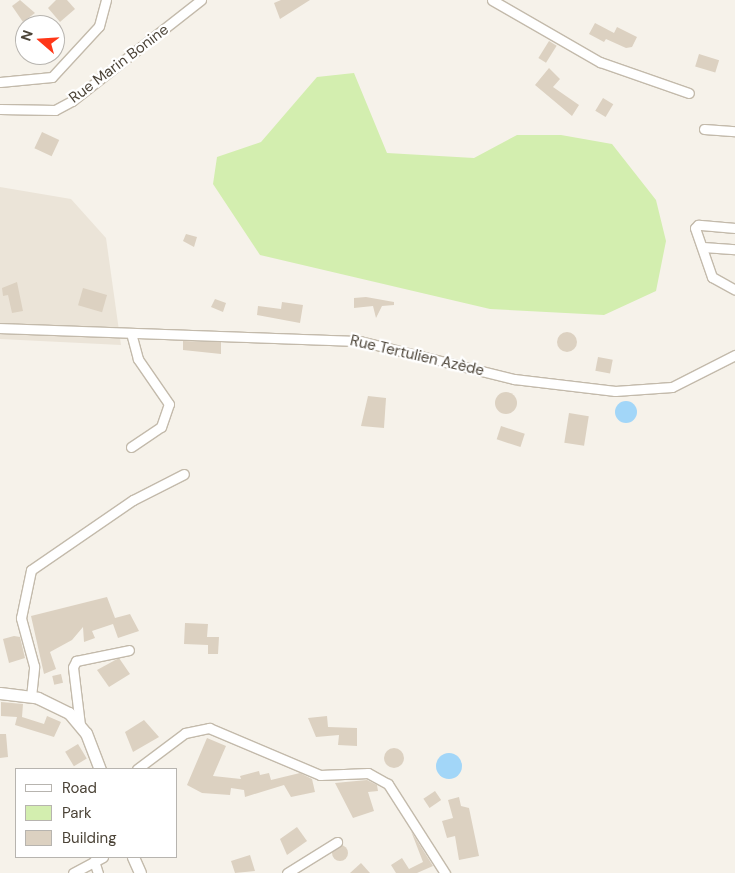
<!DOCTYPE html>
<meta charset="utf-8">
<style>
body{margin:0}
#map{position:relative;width:735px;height:873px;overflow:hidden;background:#f6f2ea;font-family:"DM Sans",sans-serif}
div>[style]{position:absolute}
.residential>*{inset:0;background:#ebe4d8}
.green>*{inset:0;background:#d3eeaf}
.water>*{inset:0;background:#a2d6f8}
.round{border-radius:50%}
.building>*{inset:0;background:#dcd1c1;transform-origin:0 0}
.roads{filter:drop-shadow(1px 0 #c3baab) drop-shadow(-1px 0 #c3baab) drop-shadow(0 1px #c3baab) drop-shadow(0 -1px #c3baab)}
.minor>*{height:9px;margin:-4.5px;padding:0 4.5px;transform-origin:4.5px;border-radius:4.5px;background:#fff}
.tertiary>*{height:11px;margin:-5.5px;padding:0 5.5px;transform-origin:5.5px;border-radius:5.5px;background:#fff}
span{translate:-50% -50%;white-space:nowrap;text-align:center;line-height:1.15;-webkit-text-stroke:4.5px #fff;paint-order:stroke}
.street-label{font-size:15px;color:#4b4337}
.legend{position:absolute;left:15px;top:768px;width:162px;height:90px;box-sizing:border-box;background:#fff;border:1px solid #b7b4af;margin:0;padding:6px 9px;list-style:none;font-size:15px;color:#4b4337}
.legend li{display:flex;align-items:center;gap:10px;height:25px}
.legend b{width:25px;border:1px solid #b7b4af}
.north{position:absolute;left:15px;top:15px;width:50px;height:50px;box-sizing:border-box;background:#fff;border:1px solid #b7b4af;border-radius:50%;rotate:289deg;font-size:14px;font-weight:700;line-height:20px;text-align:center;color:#4b4337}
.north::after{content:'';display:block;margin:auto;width:18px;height:22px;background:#ff3718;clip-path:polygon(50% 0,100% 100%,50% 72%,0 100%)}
</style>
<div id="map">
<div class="residential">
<i style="clip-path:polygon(0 187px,71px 199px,106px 238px,121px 345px,0 339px)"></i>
</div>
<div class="green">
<i style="clip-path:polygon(354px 73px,387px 153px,474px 158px,517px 135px,561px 135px,612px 144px,656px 200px,666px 241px,656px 291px,604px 315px,490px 309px,260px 255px,213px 184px,217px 157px,261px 142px,317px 77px)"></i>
</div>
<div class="water">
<i class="round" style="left:615px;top:401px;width:22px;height:22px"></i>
<i class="round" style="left:436px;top:753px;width:26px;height:26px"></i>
</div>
<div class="building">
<i style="clip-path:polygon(20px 0,35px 13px,23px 22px,12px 6px)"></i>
<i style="clip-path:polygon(56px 0,67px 0,75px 9px,60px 22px,48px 8px)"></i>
<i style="clip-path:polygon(281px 0,310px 0,280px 19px,274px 3px)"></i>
<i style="clip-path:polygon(595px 23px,614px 33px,617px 27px,637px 37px,632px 47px,626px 48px,606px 39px,604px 42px,589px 34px)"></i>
<i style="left:549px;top:41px;width:9px;height:20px;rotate:32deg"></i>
<i style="left:699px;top:54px;width:21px;height:13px;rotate:17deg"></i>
<i style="clip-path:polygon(549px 68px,560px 79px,553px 87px,579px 105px,572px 116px,535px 85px)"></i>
<i style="left:603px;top:98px;width:12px;height:15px;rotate:31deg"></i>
<i style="left:42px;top:132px;width:19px;height:18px;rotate:25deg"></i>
<i style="clip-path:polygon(186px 234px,197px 237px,194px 247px,183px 241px)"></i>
<i style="clip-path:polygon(17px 282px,23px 311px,12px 313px,8px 295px,3px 296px,2px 288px)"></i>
<i style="left:83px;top:288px;width:25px;height:18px;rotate:16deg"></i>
<i style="clip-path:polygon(366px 297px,394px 302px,394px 305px,382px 306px,376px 318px,373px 306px,354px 308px,354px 298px)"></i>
<i style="clip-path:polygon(215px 299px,226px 303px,223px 312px,211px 307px)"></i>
<i style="clip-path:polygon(282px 302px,303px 305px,300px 323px,257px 315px,258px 306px,281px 309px)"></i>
<i class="round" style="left:557px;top:332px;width:20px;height:20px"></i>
<i style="clip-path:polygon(183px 341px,221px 342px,221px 354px,183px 350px)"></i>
<i style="left:598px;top:357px;width:15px;height:14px;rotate:11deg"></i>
<i class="round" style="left:495px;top:392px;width:22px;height:22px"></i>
<i style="clip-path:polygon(368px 396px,386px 398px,384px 428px,361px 426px)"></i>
<i style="left:569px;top:413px;width:20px;height:30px;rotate:9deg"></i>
<i style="left:501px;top:426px;width:25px;height:14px;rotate:18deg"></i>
<i style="clip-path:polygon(107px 597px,115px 618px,130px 614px,139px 631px,118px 638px,113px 624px,92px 631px,95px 638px,84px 642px,83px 627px,72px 640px,50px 652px,56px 669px,44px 674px,31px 616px)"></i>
<i style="clip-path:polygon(185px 623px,208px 624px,207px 637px,219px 637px,218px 654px,208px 654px,208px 645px,184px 644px)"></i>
<i style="clip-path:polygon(14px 636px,20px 637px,25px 658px,9px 663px,3px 639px)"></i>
<i style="clip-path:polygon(119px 658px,130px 674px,109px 687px,97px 670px)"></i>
<i style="left:61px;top:674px;width:9px;height:9px;rotate:77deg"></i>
<i style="clip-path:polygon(1px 702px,23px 704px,22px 717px,44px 724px,47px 716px,61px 722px,54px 737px,15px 725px,17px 717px,1px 716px)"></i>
<i style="clip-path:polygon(327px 716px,328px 727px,357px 728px,357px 746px,338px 745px,339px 735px,316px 737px,308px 718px)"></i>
<i style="clip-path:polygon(144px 720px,159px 737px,133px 752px,125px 732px)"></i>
<i style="clip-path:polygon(0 734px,6px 734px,8px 757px,0 758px)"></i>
<i style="clip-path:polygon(207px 738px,226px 746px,213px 776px,241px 779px,240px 776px,259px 771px,260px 775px,269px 773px,271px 780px,300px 773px,312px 779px,315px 792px,291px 797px,284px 785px,245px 797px,244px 790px,231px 788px,230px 795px,202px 793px,187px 785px)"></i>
<i style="left:78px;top:744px;width:17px;height:15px;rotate:59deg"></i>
<i class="round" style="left:384px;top:748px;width:20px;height:20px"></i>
<i style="clip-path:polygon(367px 780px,377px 785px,378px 791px,368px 792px,374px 811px,353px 818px,335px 783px)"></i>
<i style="left:435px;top:791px;width:11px;height:14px;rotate:56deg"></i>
<i style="clip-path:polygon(459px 797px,461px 806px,469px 808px,479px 856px,459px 860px,455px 836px,447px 838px,442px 821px,453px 818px,448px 800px)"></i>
<i style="clip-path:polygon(297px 827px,307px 841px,287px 855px,280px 839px)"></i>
<i style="clip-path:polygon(411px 831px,433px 866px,417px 873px,396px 873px,391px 865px,402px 858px,409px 869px,423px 862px)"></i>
<i class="round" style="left:332px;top:845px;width:16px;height:16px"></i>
<i style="clip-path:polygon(250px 855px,255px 871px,235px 873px,231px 861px)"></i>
<i style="clip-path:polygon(361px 863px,370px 873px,350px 873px)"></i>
</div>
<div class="roads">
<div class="minor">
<i style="left:492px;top:0;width:125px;rotate:29.9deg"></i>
<i style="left:600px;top:62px;width:94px;rotate:19.2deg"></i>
<i style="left:0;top:82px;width:52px;rotate:-5.5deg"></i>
<i style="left:52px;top:77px;width:69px;rotate:-47.3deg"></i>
<i style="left:99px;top:26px;width:27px;rotate:-75deg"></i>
<i style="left:0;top:109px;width:55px;rotate:1deg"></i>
<i style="left:55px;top:110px;width:19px;rotate:-28deg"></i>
<i style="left:72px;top:101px;width:164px;rotate:-38.1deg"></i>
<i style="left:704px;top:129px;width:31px;rotate:4deg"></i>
<i style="left:735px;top:228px;width:37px;rotate:-175deg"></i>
<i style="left:698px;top:225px;width:4px;rotate:135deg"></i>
<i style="left:695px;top:228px;width:52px;rotate:70.9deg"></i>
<i style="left:712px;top:277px;width:26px;rotate:29deg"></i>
<i style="left:703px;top:247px;width:32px;rotate:4deg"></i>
<i style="left:0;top:328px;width:360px;rotate:2.1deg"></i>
<i style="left:360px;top:341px;width:159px;rotate:13.9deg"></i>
<i style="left:514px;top:379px;width:102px;rotate:6.8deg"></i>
<i style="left:615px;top:391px;width:57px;rotate:-4deg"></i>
<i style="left:672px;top:387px;width:71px;rotate:-26.9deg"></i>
<i style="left:131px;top:447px;width:36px;rotate:-34deg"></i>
<i style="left:161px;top:427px;width:24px;rotate:-71deg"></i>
<i style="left:169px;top:404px;width:55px;rotate:-124.6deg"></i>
<i style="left:138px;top:359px;width:24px;rotate:-105deg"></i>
<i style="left:31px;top:697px;width:31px;rotate:-84deg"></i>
<i style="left:34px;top:666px;width:50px;rotate:-105.2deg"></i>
<i style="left:21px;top:618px;width:49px;rotate:-78.2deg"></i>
<i style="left:31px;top:570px;width:124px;rotate:-34.5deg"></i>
<i style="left:133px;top:500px;width:57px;rotate:-27deg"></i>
<i style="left:80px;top:725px;width:58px;rotate:-96.9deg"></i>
<i style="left:73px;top:667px;width:7px;rotate:-63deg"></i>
<i style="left:76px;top:661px;width:54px;rotate:-11.7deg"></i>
<i style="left:137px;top:769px;width:60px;rotate:-36.9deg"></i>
<i style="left:185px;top:733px;width:25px;rotate:-12deg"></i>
<i style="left:209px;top:728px;width:121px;rotate:22.9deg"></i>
<i style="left:320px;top:775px;width:48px;rotate:-2.4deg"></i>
<i style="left:368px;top:773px;width:23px;rotate:29deg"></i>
<i style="left:388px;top:784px;width:106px;rotate:57.4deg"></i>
<i style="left:94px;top:861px;width:13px;rotate:72deg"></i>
<i style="left:73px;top:873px;width:34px;rotate:-28deg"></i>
<i style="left:287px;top:873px;width:59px;rotate:-31.8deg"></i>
</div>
<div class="tertiary">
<i style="left:0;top:693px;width:38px;rotate:7deg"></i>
<i style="left:38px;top:698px;width:34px;rotate:26deg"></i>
<i style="left:69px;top:713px;width:26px;rotate:50deg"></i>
<i style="left:86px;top:733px;width:39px;rotate:69deg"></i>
<i style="left:133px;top:857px;width:17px;rotate:66deg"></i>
</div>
</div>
<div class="street-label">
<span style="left:119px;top:64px;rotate:-37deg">Rue Marin Bonine</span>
<span style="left:417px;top:356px;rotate:13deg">Rue Tertulien Azède</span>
</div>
<ul class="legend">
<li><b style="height:6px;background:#fff"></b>Road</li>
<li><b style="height:14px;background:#d3eeaf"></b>Park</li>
<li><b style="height:14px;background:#dcd1c1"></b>Building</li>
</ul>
<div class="north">N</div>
</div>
